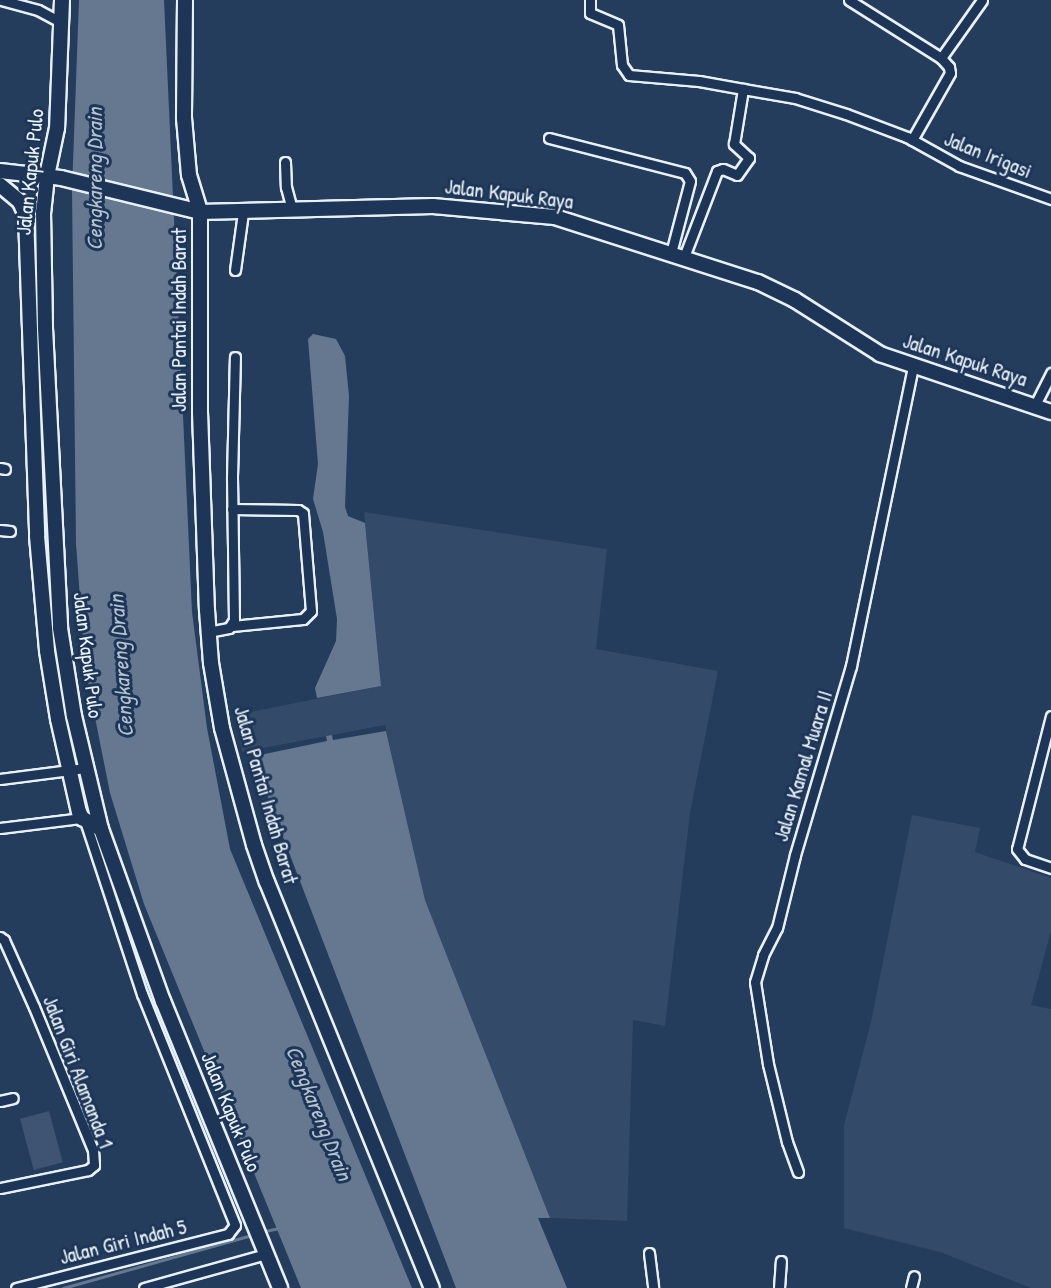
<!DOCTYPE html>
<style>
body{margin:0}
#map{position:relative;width:1051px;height:1288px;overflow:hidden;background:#253d5d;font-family:"Patrick Hand",sans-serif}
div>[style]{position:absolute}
.built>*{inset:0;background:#334a68}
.green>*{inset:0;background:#3e5472;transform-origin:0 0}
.water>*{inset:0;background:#657890}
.stream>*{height:3px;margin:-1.5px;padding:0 1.5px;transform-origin:1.5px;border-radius:1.5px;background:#657890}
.roads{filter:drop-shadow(2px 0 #e8f1f8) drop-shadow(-2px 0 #e8f1f8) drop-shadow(0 2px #e8f1f8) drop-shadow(0 -2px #e8f1f8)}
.street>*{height:9px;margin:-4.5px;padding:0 4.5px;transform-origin:4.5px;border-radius:4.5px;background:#1d3557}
.secondary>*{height:14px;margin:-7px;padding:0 7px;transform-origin:7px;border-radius:7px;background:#1d3557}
span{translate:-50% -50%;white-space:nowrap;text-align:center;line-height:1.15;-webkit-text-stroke:6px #1d3557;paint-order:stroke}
.street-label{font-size:21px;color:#e8f1f8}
.water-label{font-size:22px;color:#b4c1ce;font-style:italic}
</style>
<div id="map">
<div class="built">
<i style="clip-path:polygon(364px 512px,607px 549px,596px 649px,718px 671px,690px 813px,665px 1026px,633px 1020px,627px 1221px,550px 1218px,425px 900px,385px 725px,242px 752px,235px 715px,381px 686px)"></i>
<i style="clip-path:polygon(912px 815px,980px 828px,975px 852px,1051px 878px,1051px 931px,1031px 1005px,1051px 1009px,1051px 1288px,1031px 1288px,940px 1252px,844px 1228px,844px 1125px,871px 1022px)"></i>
</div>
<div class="green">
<i style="left:49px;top:1111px;width:53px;height:30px;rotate:75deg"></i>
</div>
<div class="water">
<i style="clip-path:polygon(79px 0,164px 0,192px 612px,207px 728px,230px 849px,412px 1288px,301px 1288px,144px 904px,110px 793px,85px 667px,76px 543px,72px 190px)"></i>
<i style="clip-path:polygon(313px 334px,336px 339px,345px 356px,349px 396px,345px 507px,348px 516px,365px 523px,381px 686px,317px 698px,315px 688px,336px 641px,337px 619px,323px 532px,313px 499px,318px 464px,308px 339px)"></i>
<i style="clip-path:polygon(386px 731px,425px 900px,550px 1218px,538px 1218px,567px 1288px,456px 1288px,262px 782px,260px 755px,327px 741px,326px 736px,332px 735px,333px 740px)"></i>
</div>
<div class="stream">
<i style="left:261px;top:1232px;width:17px;rotate:-13deg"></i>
<i style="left:63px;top:1288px;width:196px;rotate:-15.7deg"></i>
</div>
<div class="roads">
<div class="street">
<i style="left:1px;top:0;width:38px;rotate:15deg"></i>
<i style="left:38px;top:10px;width:26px;rotate:28deg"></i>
<i style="left:590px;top:0;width:13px;rotate:90deg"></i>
<i style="left:590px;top:13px;width:30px;rotate:23deg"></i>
<i style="left:618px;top:25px;width:40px;rotate:84.3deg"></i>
<i style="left:622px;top:65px;width:12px;rotate:55deg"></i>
<i style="left:629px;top:75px;width:70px;rotate:4.9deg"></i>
<i style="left:699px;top:81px;width:45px;rotate:10.3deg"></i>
<i style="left:849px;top:0;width:109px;rotate:32.2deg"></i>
<i style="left:941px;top:58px;width:12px;rotate:48deg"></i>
<i style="left:949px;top:67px;width:6px;rotate:81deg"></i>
<i style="left:950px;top:73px;width:77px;rotate:119.6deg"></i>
<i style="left:941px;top:58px;width:71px;rotate:-54.7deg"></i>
<i style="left:549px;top:138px;width:140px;rotate:14.4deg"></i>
<i style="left:685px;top:173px;width:9px;rotate:58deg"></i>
<i style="left:690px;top:181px;width:74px;rotate:104.8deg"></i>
<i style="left:285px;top:162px;width:25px;rotate:88deg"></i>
<i style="left:286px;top:187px;width:24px;rotate:75deg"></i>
<i style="left:684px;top:257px;width:92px;rotate:-69deg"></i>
<i style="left:717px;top:171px;width:6px;rotate:-18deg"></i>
<i style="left:723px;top:169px;width:15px;rotate:23deg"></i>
<i style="left:737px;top:175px;width:21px;rotate:-55deg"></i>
<i style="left:749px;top:158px;width:21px;rotate:-137deg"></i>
<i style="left:734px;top:144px;width:56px;rotate:-80.7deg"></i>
<i style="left:743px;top:89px;width:53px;rotate:9.8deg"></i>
<i style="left:795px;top:98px;width:53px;rotate:17.4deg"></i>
<i style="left:846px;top:114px;width:65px;rotate:20.7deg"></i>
<i style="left:907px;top:137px;width:60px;rotate:29.1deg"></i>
<i style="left:959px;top:166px;width:98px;rotate:19.7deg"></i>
<i style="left:235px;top:270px;width:59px;rotate:-82.1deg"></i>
<i style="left:1035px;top:405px;width:36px;rotate:-63deg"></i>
<i style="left:0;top:468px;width:5px;rotate:11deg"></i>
<i style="left:0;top:530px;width:10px;rotate:6deg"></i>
<i style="left:232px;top:626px;width:71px;rotate:-5.6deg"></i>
<i style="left:303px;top:619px;width:11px;rotate:-45deg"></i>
<i style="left:311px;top:611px;width:98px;rotate:-94.7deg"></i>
<i style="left:303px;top:513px;width:6px;rotate:-149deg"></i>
<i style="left:298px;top:510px;width:66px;rotate:-179.1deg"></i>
<i style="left:208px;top:632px;width:21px;rotate:-11deg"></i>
<i style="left:229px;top:628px;width:9px;rotate:-58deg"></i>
<i style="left:234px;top:620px;width:143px;rotate:-90.8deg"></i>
<i style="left:232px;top:477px;width:120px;rotate:-88.6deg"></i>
<i style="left:1051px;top:716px;width:137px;rotate:104.3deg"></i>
<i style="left:1017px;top:849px;width:13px;rotate:51deg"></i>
<i style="left:1025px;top:859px;width:28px;rotate:19deg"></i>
<i style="left:0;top:779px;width:86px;rotate:-7.4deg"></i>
<i style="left:0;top:828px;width:83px;rotate:-7deg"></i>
<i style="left:0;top:937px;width:5px;rotate:37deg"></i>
<i style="left:4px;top:940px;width:73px;rotate:65.9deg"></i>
<i style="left:34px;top:1007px;width:155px;rotate:67.6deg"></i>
<i style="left:93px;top:1150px;width:15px;rotate:86deg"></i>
<i style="left:94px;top:1165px;width:8px;rotate:140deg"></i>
<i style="left:88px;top:1170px;width:90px;rotate:168.4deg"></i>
<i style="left:0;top:1101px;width:13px;rotate:-13deg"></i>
<i style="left:798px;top:1172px;width:32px;rotate:-110deg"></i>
<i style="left:787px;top:1142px;width:80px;rotate:-103.7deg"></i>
<i style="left:768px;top:1064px;width:83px;rotate:-99deg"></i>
<i style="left:755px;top:982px;width:28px;rotate:-73deg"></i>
<i style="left:763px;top:955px;width:30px;rotate:-63deg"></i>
<i style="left:777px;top:928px;width:75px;rotate:-76.1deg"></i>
<i style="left:795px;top:855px;width:197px;rotate:-73.5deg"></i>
<i style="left:851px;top:666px;width:306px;rotate:-78.3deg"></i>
<i style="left:649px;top:1253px;width:35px;rotate:83deg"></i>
<i style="left:16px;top:1288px;width:219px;rotate:-14.3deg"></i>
<i style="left:228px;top:1234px;width:11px;rotate:-52deg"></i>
<i style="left:235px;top:1225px;width:249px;rotate:-111.9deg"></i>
<i style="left:142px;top:994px;width:182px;rotate:-108.2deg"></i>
<i style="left:144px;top:1288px;width:127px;rotate:-15.6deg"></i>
<i style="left:779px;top:1288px;width:27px;rotate:-86deg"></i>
<i style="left:911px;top:1288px;width:12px;rotate:-76deg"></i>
</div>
<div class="secondary">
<i style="left:62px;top:0;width:128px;rotate:92.2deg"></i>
<i style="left:57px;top:128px;width:49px;rotate:101.8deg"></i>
<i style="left:47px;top:176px;width:36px;rotate:96deg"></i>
<i style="left:43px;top:212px;width:116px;rotate:89deg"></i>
<i style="left:45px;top:328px;width:300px;rotate:87.1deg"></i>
<i style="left:60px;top:628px;width:89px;rotate:81deg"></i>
<i style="left:74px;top:716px;width:116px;rotate:76.6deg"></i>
<i style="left:101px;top:829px;width:183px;rotate:70.2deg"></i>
<i style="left:163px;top:1001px;width:310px;rotate:67.8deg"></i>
<i style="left:185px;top:0;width:118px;rotate:90.5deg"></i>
<i style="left:184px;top:118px;width:57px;rotate:85deg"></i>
<i style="left:189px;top:175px;width:39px;rotate:73deg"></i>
<i style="left:200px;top:212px;width:200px;rotate:90deg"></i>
<i style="left:200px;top:412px;width:198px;rotate:88deg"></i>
<i style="left:207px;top:610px;width:53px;rotate:85.7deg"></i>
<i style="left:211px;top:663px;width:66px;rotate:80.4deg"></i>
<i style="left:222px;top:728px;width:121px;rotate:74.7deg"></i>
<i style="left:254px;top:845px;width:39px;rotate:71deg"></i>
<i style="left:267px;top:882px;width:438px;rotate:67.9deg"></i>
<i style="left:0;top:171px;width:61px;rotate:6.5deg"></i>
<i style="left:61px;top:178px;width:143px;rotate:13.7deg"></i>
<i style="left:200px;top:212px;width:233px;rotate:-1.5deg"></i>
<i style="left:433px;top:206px;width:122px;rotate:5.2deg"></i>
<i style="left:555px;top:217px;width:213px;rotate:17.8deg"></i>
<i style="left:758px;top:282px;width:41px;rotate:25.9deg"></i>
<i style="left:795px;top:300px;width:101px;rotate:32.4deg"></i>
<i style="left:880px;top:354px;width:181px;rotate:18.7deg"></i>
<i style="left:0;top:185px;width:26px;rotate:40deg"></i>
<i style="left:20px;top:202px;width:14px;rotate:65deg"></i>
<i style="left:26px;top:215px;width:321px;rotate:88deg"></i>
<i style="left:37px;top:536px;width:115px;rotate:85deg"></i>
<i style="left:47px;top:651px;width:69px;rotate:80.8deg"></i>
<i style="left:58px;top:719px;width:95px;rotate:77.3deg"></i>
<i style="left:79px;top:812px;width:7px;rotate:63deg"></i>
<i style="left:82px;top:818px;width:22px;rotate:30deg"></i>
</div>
</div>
<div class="street-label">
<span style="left:988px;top:155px;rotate:22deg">Jalan Irigasi</span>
<span style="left:30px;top:172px;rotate:-84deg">Jalan Kapuk Pulo</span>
<span style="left:509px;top:194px;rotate:7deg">Jalan Kapuk Raya</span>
<span style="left:179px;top:320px;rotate:-90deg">Jalan Pantai Indah Barat</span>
<span style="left:965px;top:360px;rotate:18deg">Jalan Kapuk Raya</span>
<span style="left:88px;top:655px;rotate:83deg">Jalan Kapuk Pulo</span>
<span style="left:803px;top:766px;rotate:-73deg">Jalan Kamal Muara II</span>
<span style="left:266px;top:795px;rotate:74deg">Jalan Pantai Indah Barat</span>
<span style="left:78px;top:1072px;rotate:69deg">Jalan Giri Alamanda 1</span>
<span style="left:231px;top:1112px;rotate:68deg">Jalan Kapuk Pulo</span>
<span style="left:123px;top:1242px;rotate:-14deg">Jalan Giri Indah 5</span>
</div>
<div class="water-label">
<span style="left:95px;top:179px;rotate:-90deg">Cengkareng Drain</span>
<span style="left:121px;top:666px;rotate:-94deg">Cengkareng Drain</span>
<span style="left:319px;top:1113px;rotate:68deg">Cengkareng Drain</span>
</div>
</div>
